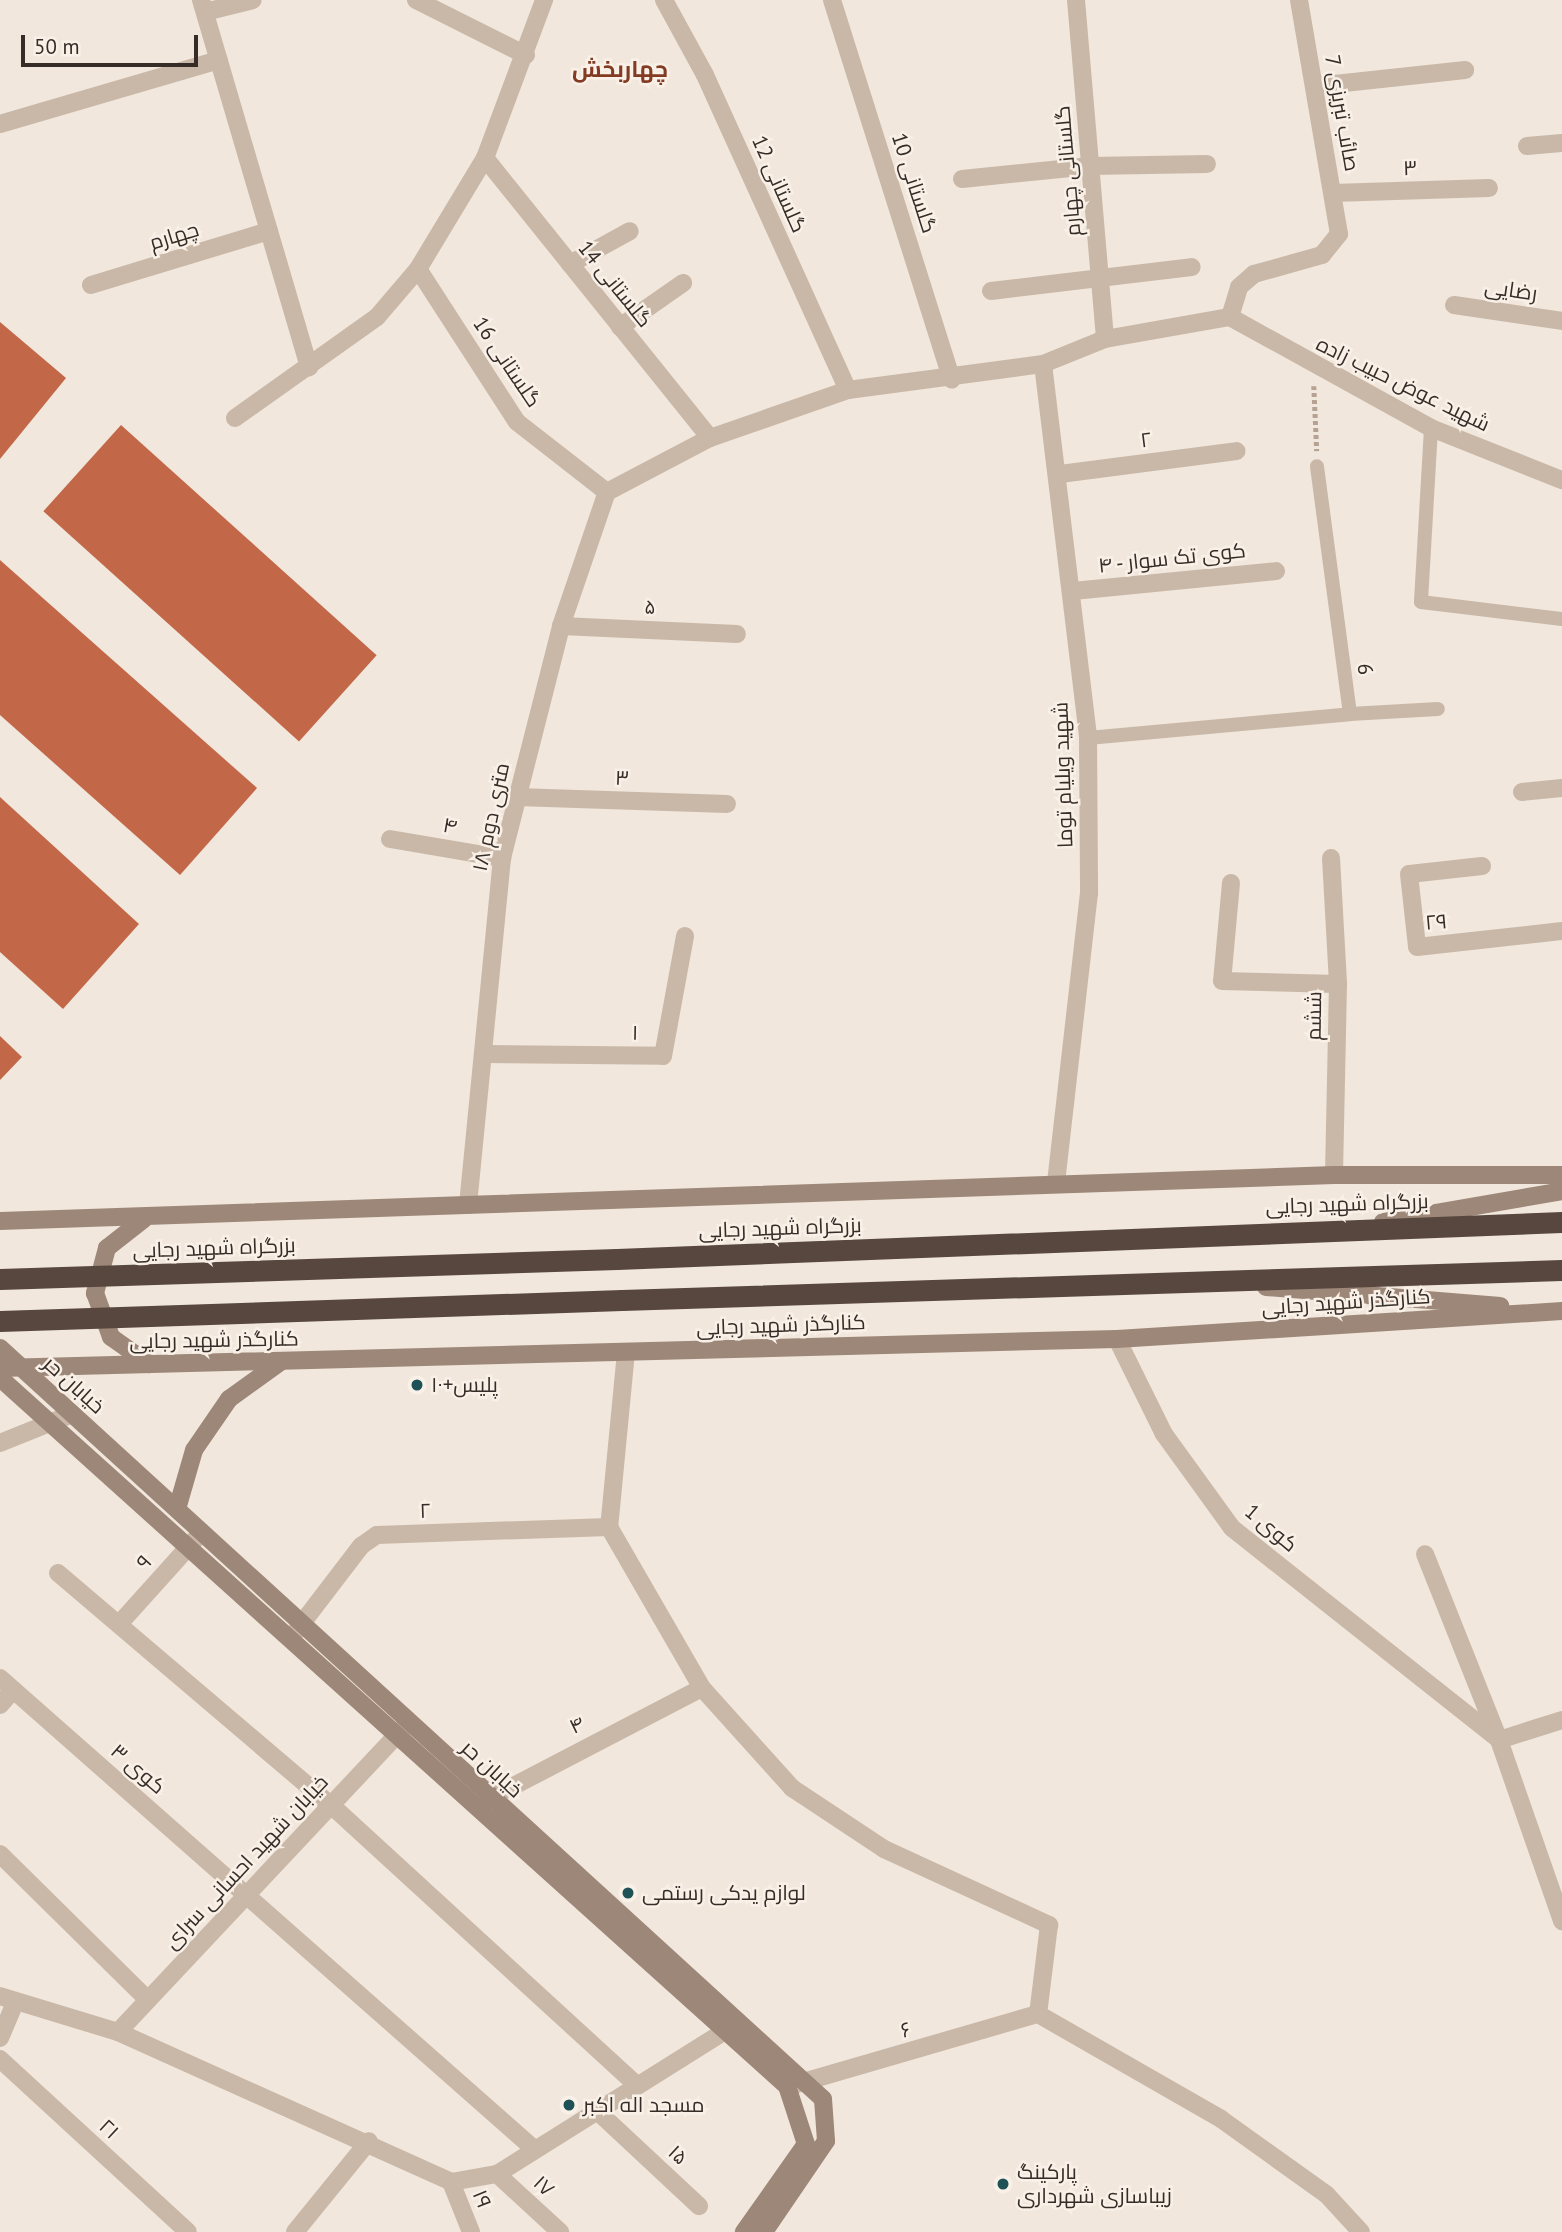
<!DOCTYPE html>
<meta charset="utf-8">
<style>
body{margin:0}
#map{position:relative;width:1562px;height:2232px;overflow:hidden;background:#f1e7dc;font-family:"PT Sans",Cairo,sans-serif}
div>[style]{position:absolute}
.building>*{inset:0;background:#c26848;transform-origin:0 0}
.path>*{height:4.5px;margin-top:-2.25px;transform-origin:0;background:repeating-linear-gradient(90deg,#b5a292 0 3.5px,transparent 0 7px)}
.lane>*{height:14px;margin:-7px;padding:0 7px;transform-origin:7px;border-radius:7px;background:#c9b8a8}
.street>*{height:18px;margin:-9px;padding:0 9px;transform-origin:9px;border-radius:9px;background:#c9b8a8}
.secondary>*{height:18px;margin:-9px;padding:0 9px;transform-origin:9px;border-radius:9px;background:#9d8779}
.highway>*{height:21px;margin:-10.5px;padding:0 10.5px;transform-origin:10.5px;border-radius:10.5px;background:#57473f}
.highway-bridge>*{height:21px;margin:-10.5px;padding:0 10.5px;transform-origin:10.5px;border-radius:10.5px;background:#57473f}
.dots>*{width:19px;height:19px;translate:-50% -50%;box-sizing:border-box;border:4px solid #f9f1e8;border-radius:50%}
span{translate:-50% -50%;white-space:nowrap;text-align:center;line-height:1.15;-webkit-text-stroke:5px #f9f1e8;paint-order:stroke}
.street-label{font-size:21px;color:#362d28}
.poi-label{font-size:21px;color:#362d28}
.left{translate:0 -50%;text-align:left}
.neighbourhood-label{font-size:23px;color:#833b23;font-weight:700}
.scale{position:absolute;left:21px;top:35px;width:177px;height:32px;box-sizing:border-box;border:4px solid #362d28;border-top:0;padding-left:9px;font-size:21px;line-height:24px;white-space:nowrap;color:#362d28;-webkit-text-stroke:5px #f9f1e8;paint-order:stroke}
</style>
<div id="map">
<div class="building">
<i style="clip-path:polygon(0 322px,66px 378px,0 459px)"></i>
<i style="left:121px;top:425px;width:344px;height:116px;rotate:42deg"></i>
<i style="clip-path:polygon(0 560px,257px 788px,180px 875px,0 715px)"></i>
<i style="clip-path:polygon(0 797px,139px 924px,63px 1009px,0 952px)"></i>
<i style="clip-path:polygon(0 1036px,22px 1057px,0 1080px)"></i>
</div>
<div class="path">
<i style="left:1314px;top:386px;width:65px;rotate:87.4deg"></i>
</div>
<div class="lane">
<i style="left:1431px;top:428px;width:174px;rotate:93.3deg"></i>
<i style="left:1421px;top:602px;width:142px;rotate:6.9deg"></i>
<i style="left:1350px;top:714px;width:88px;rotate:-3.3deg"></i>
<i style="left:1088px;top:738px;width:263px;rotate:-5.2deg"></i>
<i style="left:1350px;top:714px;width:250px;rotate:-97.6deg"></i>
</div>
<div class="street">
<i style="left:201px;top:0;width:383px;rotate:73.6deg"></i>
<i style="left:416px;top:0;width:123px;rotate:26.6deg"></i>
<i style="left:664px;top:0;width:85px;rotate:61.3deg"></i>
<i style="left:705px;top:75px;width:346px;rotate:65.6deg"></i>
<i style="left:832px;top:0;width:398px;rotate:72.5deg"></i>
<i style="left:1076px;top:0;width:340px;rotate:85.1deg"></i>
<i style="left:205px;top:12px;width:49px;rotate:-14deg"></i>
<i style="left:1316px;top:86px;width:150px;rotate:-6.1deg"></i>
<i style="left:0;top:124px;width:228px;rotate:-16.3deg"></i>
<i style="left:1527px;top:146px;width:35px;rotate:-5deg"></i>
<i style="left:485px;top:158px;width:359px;rotate:51.2deg"></i>
<i style="left:962px;top:179px;width:129px;rotate:-5.8deg"></i>
<i style="left:1090px;top:166px;width:117px;rotate:-1deg"></i>
<i style="left:1333px;top:193px;width:156px;rotate:-1.8deg"></i>
<i style="left:570px;top:264px;width:68px;rotate:-28.8deg"></i>
<i style="left:418px;top:269px;width:182px;rotate:57.1deg"></i>
<i style="left:517px;top:422px;width:114px;rotate:37.9deg"></i>
<i style="left:91px;top:285px;width:186px;rotate:-16.9deg"></i>
<i style="left:991px;top:291px;width:202px;rotate:-6.8deg"></i>
<i style="left:1454px;top:305px;width:109px;rotate:8.4deg"></i>
<i style="left:1230px;top:317px;width:31px;rotate:-73deg"></i>
<i style="left:1239px;top:287px;width:20px;rotate:-41deg"></i>
<i style="left:1254px;top:274px;width:71px;rotate:-15.6deg"></i>
<i style="left:1322px;top:255px;width:27px;rotate:-51deg"></i>
<i style="left:1339px;top:234px;width:237px;rotate:-99.7deg"></i>
<i style="left:1230px;top:317px;width:230px;rotate:28.9deg"></i>
<i style="left:1431px;top:428px;width:141px;rotate:21.7deg"></i>
<i style="left:620px;top:327px;width:77px;rotate:-34.9deg"></i>
<i style="left:1043px;top:364px;width:377px;rotate:83.1deg"></i>
<i style="left:1088px;top:738px;width:155px;rotate:89.6deg"></i>
<i style="left:1089px;top:893px;width:293px;rotate:96.5deg"></i>
<i style="left:235px;top:418px;width:174px;rotate:-35.4deg"></i>
<i style="left:377px;top:317px;width:63px;rotate:-49.5deg"></i>
<i style="left:418px;top:269px;width:130px;rotate:-58.9deg"></i>
<i style="left:485px;top:158px;width:169px;rotate:-69.5deg"></i>
<i style="left:1060px;top:474px;width:178px;rotate:-7.4deg"></i>
<i style="left:607px;top:492px;width:116px;rotate:-27.7deg"></i>
<i style="left:710px;top:438px;width:146px;rotate:-19.2deg"></i>
<i style="left:848px;top:390px;width:197px;rotate:-7.6deg"></i>
<i style="left:1043px;top:364px;width:67px;rotate:-22deg"></i>
<i style="left:1105px;top:339px;width:127px;rotate:-10deg"></i>
<i style="left:1073px;top:591px;width:204px;rotate:-5.6deg"></i>
<i style="left:561px;top:626px;width:176px;rotate:2.6deg"></i>
<i style="left:1522px;top:792px;width:40px;rotate:-5.7deg"></i>
<i style="left:517px;top:797px;width:210px;rotate:1.9deg"></i>
<i style="left:390px;top:839px;width:114px;rotate:9.6deg"></i>
<i style="left:1331px;top:858px;width:126px;rotate:86.8deg"></i>
<i style="left:1338px;top:984px;width:191px;rotate:91.2deg"></i>
<i style="left:1482px;top:866px;width:73px;rotate:173.7deg"></i>
<i style="left:1409px;top:874px;width:73px;rotate:83.7deg"></i>
<i style="left:1417px;top:947px;width:146px;rotate:-6.3deg"></i>
<i style="left:1231px;top:883px;width:98px;rotate:95.2deg"></i>
<i style="left:1222px;top:981px;width:116px;rotate:1.5deg"></i>
<i style="left:484px;top:1054px;width:179px;rotate:0.6deg"></i>
<i style="left:663px;top:1056px;width:122px;rotate:-79.6deg"></i>
<i style="left:468px;top:1205px;width:349px;rotate:-84.4deg"></i>
<i style="left:502px;top:858px;width:239px;rotate:-75.7deg"></i>
<i style="left:561px;top:626px;width:142px;rotate:-71.1deg"></i>
<i style="left:1117px;top:1339px;width:106px;rotate:63.7deg"></i>
<i style="left:1164px;top:1434px;width:116px;rotate:54.1deg"></i>
<i style="left:1232px;top:1528px;width:341px;rotate:38.4deg"></i>
<i style="left:1499px;top:1740px;width:200px;rotate:-111.7deg"></i>
<i style="left:626px;top:1352px;width:176px;rotate:95.5deg"></i>
<i style="left:609px;top:1527px;width:186px;rotate:60deg"></i>
<i style="left:702px;top:1688px;width:135px;rotate:48deg"></i>
<i style="left:792px;top:1788px;width:110px;rotate:33.5deg"></i>
<i style="left:884px;top:1849px;width:182px;rotate:24.7deg"></i>
<i style="left:1049px;top:1925px;width:90px;rotate:97deg"></i>
<i style="left:0;top:1443px;width:78px;rotate:-21.9deg"></i>
<i style="left:58px;top:1573px;width:358px;rotate:40.4deg"></i>
<i style="left:331px;top:1805px;width:411px;rotate:42.5deg"></i>
<i style="left:120px;top:1623px;width:122px;rotate:-48deg"></i>
<i style="left:293px;top:1635px;width:112px;rotate:-52.6deg"></i>
<i style="left:361px;top:1546px;width:19px;rotate:-35deg"></i>
<i style="left:377px;top:1535px;width:232px;rotate:-2deg"></i>
<i style="left:0;top:1678px;width:712px;rotate:41.41deg"></i>
<i style="left:0;top:1705px;width:20px;rotate:-49deg"></i>
<i style="left:1562px;top:1720px;width:66px;rotate:162.4deg"></i>
<i style="left:1499px;top:1740px;width:192px;rotate:70.8deg"></i>
<i style="left:479px;top:1804px;width:251px;rotate:-27.5deg"></i>
<i style="left:0;top:1854px;width:208px;rotate:44.6deg"></i>
<i style="left:0;top:1996px;width:123px;rotate:17deg"></i>
<i style="left:118px;top:2032px;width:365px;rotate:24.2deg"></i>
<i style="left:451px;top:2182px;width:47px;rotate:-9.9deg"></i>
<i style="left:497px;top:2174px;width:284px;rotate:-32.1deg"></i>
<i style="left:1038px;top:2014px;width:211px;rotate:29.8deg"></i>
<i style="left:1221px;top:2119px;width:130px;rotate:35.6deg"></i>
<i style="left:1327px;top:2195px;width:50px;rotate:47.4deg"></i>
<i style="left:118px;top:2032px;width:424px;rotate:-46.8deg"></i>
<i style="left:0;top:2038px;width:39px;rotate:-67deg"></i>
<i style="left:0;top:2059px;width:255px;rotate:42.6deg"></i>
<i style="left:793px;top:2085px;width:255px;rotate:-16.2deg"></i>
<i style="left:596px;top:2110px;width:141px;rotate:43deg"></i>
<i style="left:497px;top:2174px;width:86px;rotate:42.6deg"></i>
<i style="left:451px;top:2182px;width:54px;rotate:68.2deg"></i>
<i style="left:295px;top:2232px;width:117px;rotate:-50.9deg"></i>
</div>
<div class="secondary">
<i style="left:144px;top:1219px;width:47px;rotate:141.9deg"></i>
<i style="left:107px;top:1248px;width:47px;rotate:104.9deg"></i>
<i style="left:95px;top:1293px;width:47px;rotate:70deg"></i>
<i style="left:111px;top:1337px;width:47px;rotate:35.4deg"></i>
<i style="left:0;top:1221px;width:1335px;rotate:-1.97deg"></i>
<i style="left:1334px;top:1175px;width:228px"></i>
<i style="left:1383px;top:1222px;width:182px;rotate:-9.8deg"></i>
<i style="left:1266px;top:1287px;width:235px;rotate:4.6deg"></i>
<i style="left:0;top:1348px;width:1114px;rotate:42.38deg"></i>
<i style="left:823px;top:2099px;width:42px;rotate:85.9deg"></i>
<i style="left:826px;top:2141px;width:110px;rotate:124.3deg"></i>
<i style="left:0;top:1368px;width:1117px;rotate:-1.49deg"></i>
<i style="left:1117px;top:1339px;width:446px;rotate:-3.6deg"></i>
<i style="left:0;top:1378px;width:1059px;rotate:41.98deg"></i>
<i style="left:787px;top:2086px;width:61px;rotate:71.9deg"></i>
<i style="left:806px;top:2144px;width:108px;rotate:125.2deg"></i>
<i style="left:177px;top:1509px;width:61px;rotate:-73.9deg"></i>
<i style="left:194px;top:1450px;width:62px;rotate:-55.5deg"></i>
<i style="left:229px;top:1399px;width:62px;rotate:-35.8deg"></i>
</div>
<div class="highway">
<i style="left:617px;top:1259px;width:946px;rotate:-2.24deg"></i>
<i style="left:622px;top:1300px;width:940px;rotate:-1.83deg"></i>
</div>
<div class="highway-bridge">
<i style="left:0;top:1279px;width:617px;rotate:-1.86deg"></i>
<i style="left:0;top:1321px;width:622px;rotate:-1.93deg"></i>
</div>
<div class="dots">
<i style="left:417px;top:1385px;background:#1f5256"></i>
<i style="left:628px;top:1893px;background:#1f5256"></i>
<i style="left:569px;top:2105px;background:#1f5256"></i>
<i style="left:1003px;top:2184px;background:#1f5256"></i>
</div>
<div class="street-label">
<span style="left:1342px;top:113px;rotate:80deg">صائب تبریزی 7</span>
<span style="left:1410px;top:168px;rotate:-2deg">۳</span>
<span style="left:1068px;top:171px;rotate:-95deg">گلستانی چهارم</span>
<span style="left:914px;top:183px;rotate:72deg">گلستانی 10</span>
<span style="left:779px;top:184px;rotate:66deg">گلستانی 12</span>
<span style="left:174px;top:236px;rotate:-17deg">چهارم</span>
<span style="left:615px;top:284px;rotate:51deg">گلستانی 14</span>
<span style="left:1511px;top:290px;rotate:8deg">رضایی</span>
<span style="left:507px;top:362px;rotate:56deg">گلستانی 16</span>
<span style="left:1403px;top:384px;rotate:26deg">شهید عوض حبیب زاده</span>
<span style="left:1146px;top:440px;rotate:-7deg">۲</span>
<span style="left:1172px;top:558px;rotate:-6deg">۴ - کوی تک سوار</span>
<span style="left:650px;top:607px;rotate:3deg">۵</span>
<span style="left:1365px;top:669px;rotate:83deg">6</span>
<span style="left:1063px;top:775px;rotate:-92deg">شهید ویلیام توما</span>
<span style="left:622px;top:778px;rotate:2deg">۳</span>
<span style="left:491px;top:817px;rotate:-78deg">۱۸ متری دوم</span>
<span style="left:450px;top:826px;rotate:10deg">۴</span>
<span style="left:1436px;top:922px;rotate:-5deg">۲۹</span>
<span style="left:1314px;top:1016px;rotate:-89deg">ششم</span>
<span style="left:635px;top:1033px;rotate:1deg">۱</span>
<span style="left:1347px;top:1204px;rotate:-2deg">بزرگراه شهید رجایی</span>
<span style="left:780px;top:1228px;rotate:-2deg">بزرگراه شهید رجایی</span>
<span style="left:214px;top:1248px;rotate:-2deg">بزرگراه شهید رجایی</span>
<span style="left:1346px;top:1302px;rotate:-4deg">کنارگذر شهید رجایی</span>
<span style="left:781px;top:1325px;rotate:-2deg">کنارگذر شهید رجایی</span>
<span style="left:214px;top:1340px;rotate:-1deg">کنارگذر شهید رجایی</span>
<span style="left:74px;top:1385px;rotate:42deg">خیابان حر</span>
<span style="left:425px;top:1511px;rotate:-2deg">۲</span>
<span style="left:1271px;top:1528px;rotate:40deg">کوی 1</span>
<span style="left:144px;top:1562px;rotate:-48deg">۹</span>
<span style="left:577px;top:1725px;rotate:-26deg">۴</span>
<span style="left:138px;top:1769px;rotate:41deg">کوی ۳</span>
<span style="left:492px;top:1769px;rotate:42deg">خیابان حر</span>
<span style="left:246px;top:1862px;rotate:-47deg">خیابان شهید احسانی سرای</span>
<span style="left:906px;top:2030px;rotate:-17deg">۶</span>
<span style="left:109px;top:2129px;rotate:43deg">۲۱</span>
<span style="left:678px;top:2155px;rotate:43deg">۱۵</span>
<span style="left:544px;top:2186px;rotate:43deg">۱۷</span>
<span style="left:482px;top:2199px;rotate:68deg">۱۹</span>
</div>
<div class="poi-label">
<span class="left" style="left:431px;top:1385px">پلیس+١٠</span>
<span class="left" style="left:642px;top:1893px">لوازم یدکی رستمی</span>
<span class="left" style="left:583px;top:2105px">مسجد اله اکبر</span>
<span class="left" style="left:1017px;top:2184px">پارکینگ<br>زیباسازی شهرداری</span>
</div>
<div class="neighbourhood-label">
<span style="left:620px;top:69px">چهاربخش</span>
</div>
<div class="scale">50 m</div>
</div>
